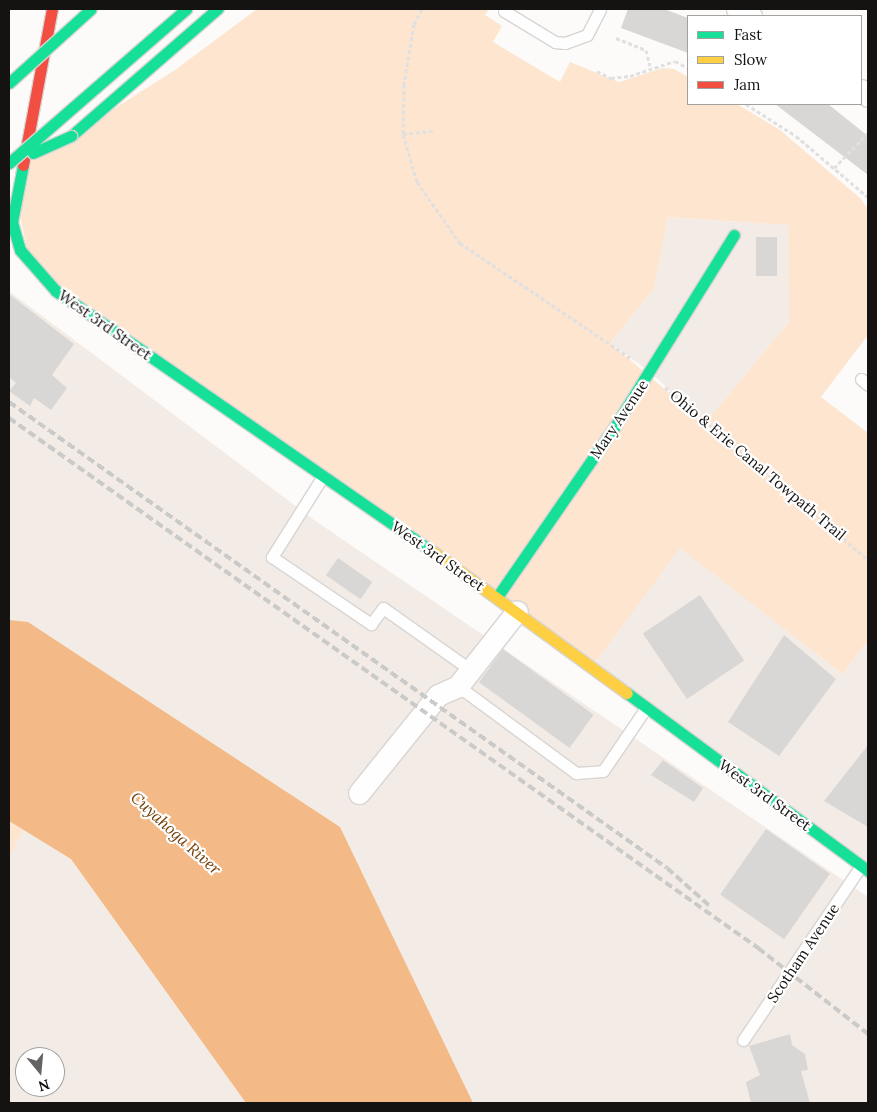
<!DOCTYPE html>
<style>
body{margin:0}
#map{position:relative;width:877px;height:1112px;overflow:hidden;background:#fdfbf9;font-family:Lora,serif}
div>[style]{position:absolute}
.built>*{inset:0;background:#f3ece6}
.green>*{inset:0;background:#fee5d0}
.water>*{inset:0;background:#f3ba88}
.building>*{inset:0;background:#d9d7d5;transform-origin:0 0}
.path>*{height:3px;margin-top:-1.5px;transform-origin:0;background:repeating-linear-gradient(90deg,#e0e0e0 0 4px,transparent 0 6.5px)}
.roads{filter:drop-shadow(1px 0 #d7d5d3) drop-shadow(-1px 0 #d7d5d3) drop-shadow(0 1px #d7d5d3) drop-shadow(0 -1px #d7d5d3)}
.lane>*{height:11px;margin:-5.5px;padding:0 5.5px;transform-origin:5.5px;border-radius:5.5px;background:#fffefe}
.street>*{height:21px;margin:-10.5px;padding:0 10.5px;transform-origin:10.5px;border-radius:10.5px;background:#fffefe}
.fast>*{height:11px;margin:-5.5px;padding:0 5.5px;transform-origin:5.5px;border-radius:5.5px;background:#16e098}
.slow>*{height:11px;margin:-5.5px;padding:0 5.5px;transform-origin:5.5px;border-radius:5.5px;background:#ffcf43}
.jam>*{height:11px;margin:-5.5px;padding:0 5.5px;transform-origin:5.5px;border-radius:5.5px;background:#f24e42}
.rail>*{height:4px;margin-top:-2px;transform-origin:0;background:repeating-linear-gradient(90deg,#cacac9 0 8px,transparent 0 12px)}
.bridges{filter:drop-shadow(1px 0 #d7d5d3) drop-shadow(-1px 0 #d7d5d3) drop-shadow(0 1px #d7d5d3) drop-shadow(0 -1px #d7d5d3)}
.fast-bridge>*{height:11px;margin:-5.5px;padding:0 5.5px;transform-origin:5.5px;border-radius:5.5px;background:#16e098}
span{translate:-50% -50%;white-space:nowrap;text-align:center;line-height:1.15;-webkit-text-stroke:4.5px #fff;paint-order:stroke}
.street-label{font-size:15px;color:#151312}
.water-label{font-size:16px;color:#723e04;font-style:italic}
.frame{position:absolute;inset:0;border:10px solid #151312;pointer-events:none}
.legend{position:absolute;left:687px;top:15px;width:175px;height:90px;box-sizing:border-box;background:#fff;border:1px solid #a1a1a0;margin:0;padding:6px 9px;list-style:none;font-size:15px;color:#151312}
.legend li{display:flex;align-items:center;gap:10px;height:25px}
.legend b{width:25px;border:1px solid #a1a1a0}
.north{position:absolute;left:15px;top:1047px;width:50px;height:50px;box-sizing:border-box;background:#fff;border:1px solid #a1a1a0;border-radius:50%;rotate:163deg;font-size:14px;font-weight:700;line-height:20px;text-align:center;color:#151312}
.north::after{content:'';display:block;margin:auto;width:18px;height:22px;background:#666463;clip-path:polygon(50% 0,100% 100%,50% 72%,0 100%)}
</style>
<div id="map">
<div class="built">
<i style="clip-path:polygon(668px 217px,788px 225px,789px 322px,705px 423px,650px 372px,610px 343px,654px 289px)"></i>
<i style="clip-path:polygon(evenodd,9px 291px,317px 522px,868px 897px,868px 1103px,9px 1103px,9px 291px,25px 1057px,55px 1057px,55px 1087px,25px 1087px,25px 1057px)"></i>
<i style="clip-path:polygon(680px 547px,843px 674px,868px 640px,868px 871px,592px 667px)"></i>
</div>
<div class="green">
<i style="clip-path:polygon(evenodd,257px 9px,489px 9px,485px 15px,502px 26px,493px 42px,560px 82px,570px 62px,619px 82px,663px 68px,674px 69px,688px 77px,688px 104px,737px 104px,780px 130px,860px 198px,868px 209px,868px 335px,821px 397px,868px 433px,868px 640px,843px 674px,680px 548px,592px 667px,31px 267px,15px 193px,22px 156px,71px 136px,175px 70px,257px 9px,668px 217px,788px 225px,789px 322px,705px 423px,610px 343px,654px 289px,668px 217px)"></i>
<i style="clip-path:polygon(9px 821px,23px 830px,9px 859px)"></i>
</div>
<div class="water">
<i style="clip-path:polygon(9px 620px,28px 622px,340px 827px,473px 1103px,246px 1103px,71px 859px,9px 821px)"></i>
</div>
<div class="building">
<i style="clip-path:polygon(628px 9px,664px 9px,688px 18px,688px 53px,621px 28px)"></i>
<i style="clip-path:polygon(775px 104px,828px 104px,868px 136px,868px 175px)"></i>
<i style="left:756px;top:237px;width:21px;height:39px"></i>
<i style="clip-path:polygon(9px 294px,74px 344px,52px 375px,67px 388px,51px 410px,34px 398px,30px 406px,9px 391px,16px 383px,9px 377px)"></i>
<i style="left:338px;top:558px;width:42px;height:21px;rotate:35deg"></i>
<i style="left:700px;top:595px;width:79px;height:69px;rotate:56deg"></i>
<i style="clip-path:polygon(784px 635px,836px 679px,779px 756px,728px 722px)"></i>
<i style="left:503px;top:649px;width:112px;height:41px;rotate:36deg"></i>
<i style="clip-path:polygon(868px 745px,868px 827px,824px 801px)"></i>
<i style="clip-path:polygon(663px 760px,703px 788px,694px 802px,651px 775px)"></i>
<i style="left:766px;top:829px;width:78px;height:80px;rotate:35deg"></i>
<i style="clip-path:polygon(790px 1034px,792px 1045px,805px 1054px,808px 1070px,801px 1071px,810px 1103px,751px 1103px,746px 1082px,760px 1075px,749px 1046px)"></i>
</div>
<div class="path">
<i style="left:422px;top:9px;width:17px;rotate:118deg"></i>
<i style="left:414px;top:24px;width:61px;rotate:99.5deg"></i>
<i style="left:404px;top:84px;width:50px;rotate:91.1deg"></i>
<i style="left:403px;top:134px;width:50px;rotate:73.7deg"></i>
<i style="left:417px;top:182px;width:75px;rotate:54.8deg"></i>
<i style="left:460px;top:243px;width:207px;rotate:34deg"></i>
<i style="left:616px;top:38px;width:32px;rotate:22deg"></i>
<i style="left:646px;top:50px;width:16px;rotate:76deg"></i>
<i style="left:597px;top:71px;width:16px;rotate:27deg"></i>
<i style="left:611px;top:78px;width:19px;rotate:-6deg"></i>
<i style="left:630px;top:76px;width:47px;rotate:-18.4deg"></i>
<i style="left:675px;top:61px;width:15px;rotate:28deg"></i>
<i style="left:746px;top:104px;width:59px;rotate:32.6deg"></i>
<i style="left:796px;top:136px;width:94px;rotate:40.3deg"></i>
<i style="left:403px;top:134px;width:30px;rotate:-6deg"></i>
<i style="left:834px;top:168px;width:49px;rotate:-45.8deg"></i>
<i style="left:665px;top:387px;width:267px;rotate:40.4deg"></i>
</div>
<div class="roads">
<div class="lane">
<i style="left:504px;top:11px;width:60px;rotate:31.3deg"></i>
<i style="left:555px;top:42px;width:10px;rotate:6deg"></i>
<i style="left:565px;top:43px;width:23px;rotate:-20deg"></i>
<i style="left:587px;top:35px;width:29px;rotate:-63deg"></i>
<i style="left:861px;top:379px;width:9px;rotate:41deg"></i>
<i style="left:323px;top:476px;width:96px;rotate:122.2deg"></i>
<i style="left:272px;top:557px;width:120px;rotate:34.1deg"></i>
<i style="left:371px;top:624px;width:20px;rotate:-53deg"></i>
<i style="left:383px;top:608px;width:108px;rotate:35.2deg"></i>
<i style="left:458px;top:686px;width:147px;rotate:36.4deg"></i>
<i style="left:576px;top:773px;width:27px;rotate:-4deg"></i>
<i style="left:603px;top:771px;width:76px;rotate:-55.7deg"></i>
<i style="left:743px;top:1040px;width:210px;rotate:-55.9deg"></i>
</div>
<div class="street">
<i style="left:737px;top:9px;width:16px;rotate:27deg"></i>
<i style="left:861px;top:90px;width:9px;rotate:41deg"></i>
<i style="left:359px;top:793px;width:126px;rotate:-51.1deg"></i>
<i style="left:438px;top:695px;width:22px;rotate:-24deg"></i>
<i style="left:458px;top:686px;width:95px;rotate:-51.8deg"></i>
</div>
<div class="fast">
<i style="left:71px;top:136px;width:194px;rotate:-41deg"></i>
<i style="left:23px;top:165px;width:58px;rotate:100.9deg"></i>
<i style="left:12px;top:222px;width:29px;rotate:74deg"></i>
<i style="left:20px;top:250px;width:55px;rotate:48.7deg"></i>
<i style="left:56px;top:291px;width:457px;rotate:34.7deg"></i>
<i style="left:497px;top:597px;width:208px;rotate:-55.4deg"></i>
<i style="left:615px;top:426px;width:225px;rotate:-58.1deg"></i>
<i style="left:627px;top:693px;width:300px;rotate:36.4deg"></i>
</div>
<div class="slow">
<i style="left:432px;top:551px;width:241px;rotate:36.1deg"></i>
</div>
<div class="jam">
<i style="left:23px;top:165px;width:159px;rotate:-79.5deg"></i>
</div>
</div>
<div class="rail">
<i style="left:9px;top:402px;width:806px;rotate:35.31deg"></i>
<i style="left:667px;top:868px;width:59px;rotate:41.6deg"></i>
<i style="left:9px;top:418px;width:918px;rotate:35.28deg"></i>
<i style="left:758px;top:948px;width:140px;rotate:38deg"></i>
</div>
<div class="bridges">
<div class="fast-bridge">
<i style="left:9px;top:83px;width:110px;rotate:-42.1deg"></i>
<i style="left:33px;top:153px;width:42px;rotate:-24.1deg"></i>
<i style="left:9px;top:163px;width:235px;rotate:-41deg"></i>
</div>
</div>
<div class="street-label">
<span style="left:105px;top:325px;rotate:35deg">West 3rd Street</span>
<span style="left:619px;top:419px;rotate:-56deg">Mary Avenue</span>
<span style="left:758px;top:465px;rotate:40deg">Ohio &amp; Erie Canal Towpath Trail</span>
<span style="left:438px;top:556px;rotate:35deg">West 3rd Street</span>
<span style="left:765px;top:795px;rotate:36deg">West 3rd Street</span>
<span style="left:803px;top:953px;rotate:-56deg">Scotham Avenue</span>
</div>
<div class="water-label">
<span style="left:176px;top:833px;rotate:42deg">Cuyahoga River</span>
</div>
<div class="frame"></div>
<ul class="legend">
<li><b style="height:6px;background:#16e098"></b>Fast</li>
<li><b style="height:6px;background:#ffcf43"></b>Slow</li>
<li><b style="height:6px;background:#f24e42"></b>Jam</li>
</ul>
<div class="north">N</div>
</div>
